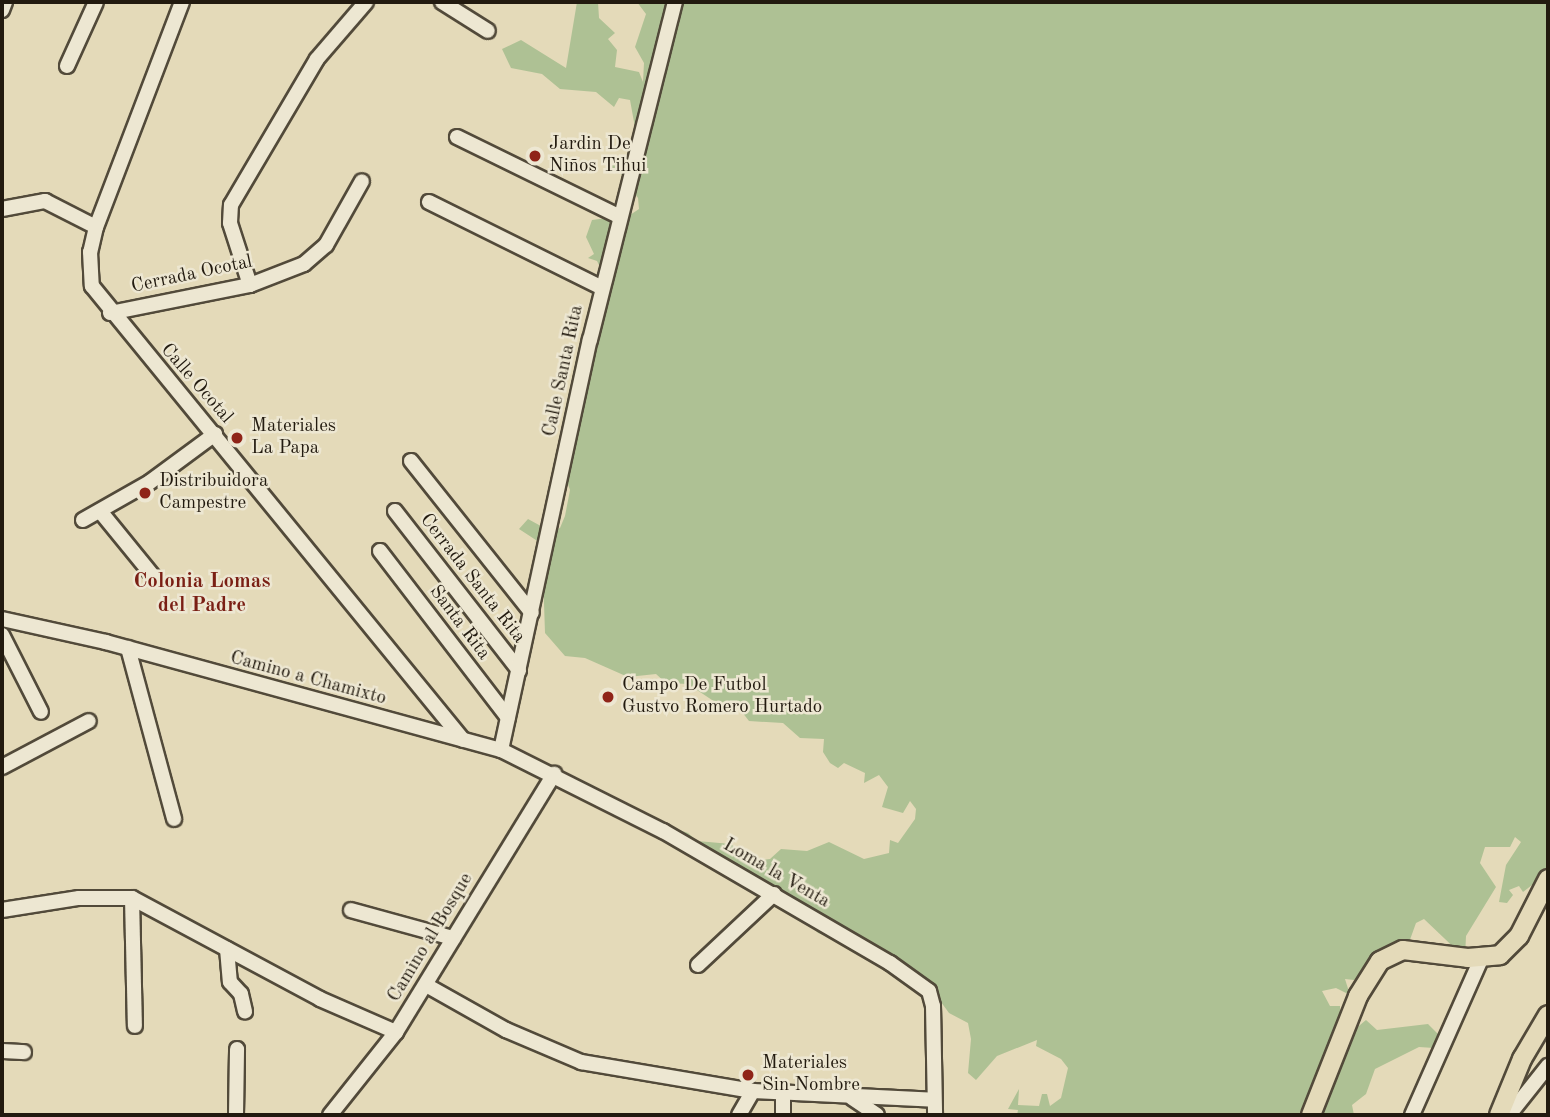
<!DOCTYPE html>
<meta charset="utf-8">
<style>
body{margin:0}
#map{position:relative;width:1550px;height:1117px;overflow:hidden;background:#e4dab9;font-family:"Old Standard TT",serif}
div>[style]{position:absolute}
.green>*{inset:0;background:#aec194}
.roads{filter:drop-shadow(2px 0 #524a3a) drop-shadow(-2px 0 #524a3a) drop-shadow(0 2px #524a3a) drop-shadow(0 -2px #524a3a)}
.minor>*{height:14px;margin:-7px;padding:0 7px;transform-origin:7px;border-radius:7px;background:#ede7d2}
.major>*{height:18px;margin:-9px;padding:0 9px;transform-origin:9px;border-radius:9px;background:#e4dab9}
.dots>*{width:19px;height:19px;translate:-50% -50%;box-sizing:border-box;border:4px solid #ede7d2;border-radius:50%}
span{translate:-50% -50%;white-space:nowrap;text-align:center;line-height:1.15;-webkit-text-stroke:5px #ede7d2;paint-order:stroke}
.poi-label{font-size:19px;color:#221a0f}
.left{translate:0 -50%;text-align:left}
.street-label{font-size:19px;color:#221a0f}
.neighbourhood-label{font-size:21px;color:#7a1f14;font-weight:700}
.frame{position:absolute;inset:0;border:4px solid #221a0f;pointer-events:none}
</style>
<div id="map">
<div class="green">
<i style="clip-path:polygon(577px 2px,598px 2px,599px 18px,615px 33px,608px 39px,617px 50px,615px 67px,639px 72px,643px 82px,644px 63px,635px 47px,646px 14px,637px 2px,1548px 2px,1548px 907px,1547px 895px,1532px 885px,1523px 892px,1519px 886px,1509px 890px,1513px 895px,1507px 903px,1499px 902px,1506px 865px,1521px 842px,1515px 837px,1510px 847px,1485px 847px,1480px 863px,1496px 887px,1466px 936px,1465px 958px,1424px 919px,1416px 923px,1407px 948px,1354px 980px,1345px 979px,1350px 995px,1336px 988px,1322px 991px,1330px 1006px,1340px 1006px,1341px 1035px,1348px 1035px,1366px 1020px,1377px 1030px,1428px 1024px,1438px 1034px,1434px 1048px,1419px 1047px,1375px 1069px,1366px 1094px,1352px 1105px,1354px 1115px,1017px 1115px,1018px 1110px,1008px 1109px,1019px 1089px,1018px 1105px,1039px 1106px,1042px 1094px,1047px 1094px,1050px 1106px,1061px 1098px,1068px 1068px,1061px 1059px,1036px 1046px,1037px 1040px,997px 1056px,976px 1080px,968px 1073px,971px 1039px,968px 1023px,949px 1013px,930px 987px,868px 951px,818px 933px,805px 919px,668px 826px,688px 833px,697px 841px,731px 844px,753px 861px,770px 859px,781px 849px,807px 851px,829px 842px,864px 859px,889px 853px,890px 840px,898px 843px,915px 819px,916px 809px,910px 801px,903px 813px,882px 807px,888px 787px,879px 775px,864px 783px,865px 773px,844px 763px,838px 768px,830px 763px,823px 752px,824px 739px,800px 738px,783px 723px,749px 721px,735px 703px,715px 702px,688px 684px,666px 683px,656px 674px,628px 677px,585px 658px,565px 656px,545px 633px,542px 544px,519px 529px,528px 519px,550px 531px,560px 528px,565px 516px,570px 490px,561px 463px,577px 413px,583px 411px,577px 404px,585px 398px,584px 377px,595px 356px,595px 324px,603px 273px,597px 261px,588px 258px,594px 254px,586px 237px,592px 220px,630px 215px,639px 209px,638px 198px,619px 171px,612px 171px,612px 165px,622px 166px,635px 152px,636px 133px,630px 100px,619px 98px,614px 107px,596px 92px,560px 89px,542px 74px,511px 68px,502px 49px,521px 40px,566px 68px)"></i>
</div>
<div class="roads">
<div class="minor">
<i style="left:182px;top:2px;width:241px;rotate:110.9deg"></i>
<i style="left:96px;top:227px;width:26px;rotate:103deg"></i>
<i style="left:90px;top:252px;width:34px;rotate:87deg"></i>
<i style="left:92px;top:286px;width:586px;rotate:50.74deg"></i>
<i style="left:442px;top:2px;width:54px;rotate:32.2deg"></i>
<i style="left:2px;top:10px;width:9px;rotate:-69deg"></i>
<i style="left:67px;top:66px;width:70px;rotate:-65.6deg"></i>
<i style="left:457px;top:137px;width:182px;rotate:26.1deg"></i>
<i style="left:429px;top:202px;width:193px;rotate:26.4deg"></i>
<i style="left:2px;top:209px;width:44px;rotate:-10.5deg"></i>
<i style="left:45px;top:201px;width:57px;rotate:27deg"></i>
<i style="left:250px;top:285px;width:65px;rotate:-107.9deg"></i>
<i style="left:230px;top:223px;width:18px;rotate:-87deg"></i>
<i style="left:231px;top:205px;width:169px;rotate:-59.5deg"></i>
<i style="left:317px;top:59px;width:75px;rotate:-49.3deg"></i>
<i style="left:110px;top:313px;width:143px;rotate:-11.3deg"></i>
<i style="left:250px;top:285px;width:58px;rotate:-21.3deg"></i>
<i style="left:304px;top:264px;width:29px;rotate:-41deg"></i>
<i style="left:326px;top:245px;width:73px;rotate:-60.6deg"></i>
<i style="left:411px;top:461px;width:194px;rotate:51.5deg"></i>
<i style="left:100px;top:511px;width:84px;rotate:50.8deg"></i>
<i style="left:395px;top:511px;width:202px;rotate:52.1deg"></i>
<i style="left:83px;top:520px;width:77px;rotate:-29.6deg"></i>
<i style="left:150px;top:482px;width:81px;rotate:-36.4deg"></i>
<i style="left:380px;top:551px;width:210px;rotate:52.5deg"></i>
<i style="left:2px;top:619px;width:107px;rotate:12.5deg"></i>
<i style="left:106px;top:642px;width:409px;rotate:15.3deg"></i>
<i style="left:501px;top:750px;width:181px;rotate:26.6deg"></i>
<i style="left:663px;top:831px;width:263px;rotate:30.2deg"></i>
<i style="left:890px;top:963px;width:48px;rotate:35.7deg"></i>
<i style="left:929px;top:991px;width:16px;rotate:75deg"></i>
<i style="left:933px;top:1006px;width:109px;rotate:88.9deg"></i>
<i style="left:2px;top:635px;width:86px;rotate:63.1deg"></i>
<i style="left:128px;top:648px;width:177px;rotate:74.9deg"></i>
<i style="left:501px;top:750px;width:420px;rotate:-77.8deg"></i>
<i style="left:590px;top:340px;width:349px;rotate:-75.9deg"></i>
<i style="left:2px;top:767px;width:98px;rotate:-27.9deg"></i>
<i style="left:132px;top:898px;width:128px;rotate:88.7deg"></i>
<i style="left:2px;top:910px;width:78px;rotate:-8.9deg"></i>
<i style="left:79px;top:898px;width:53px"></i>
<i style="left:132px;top:898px;width:213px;rotate:28.2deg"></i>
<i style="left:320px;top:999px;width:83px;rotate:23.5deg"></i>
<i style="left:351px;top:910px;width:106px;rotate:15.4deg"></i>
<i style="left:227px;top:949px;width:33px;rotate:85deg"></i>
<i style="left:230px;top:982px;width:16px;rotate:47deg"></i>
<i style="left:241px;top:994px;width:18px;rotate:77deg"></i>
<i style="left:698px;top:965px;width:104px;rotate:-43.1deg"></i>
<i style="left:426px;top:985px;width:92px;rotate:29.4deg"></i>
<i style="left:506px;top:1030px;width:82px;rotate:23.1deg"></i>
<i style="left:581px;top:1062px;width:174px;rotate:9.6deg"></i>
<i style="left:753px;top:1091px;width:181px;rotate:2.8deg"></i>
<i style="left:2px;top:1051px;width:22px;rotate:3deg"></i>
<i style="left:852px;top:1098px;width:30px;rotate:34deg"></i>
<i style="left:236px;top:1115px;width:66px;rotate:-89.1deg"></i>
<i style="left:330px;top:1115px;width:106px;rotate:-51.5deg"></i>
<i style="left:396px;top:1032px;width:303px;rotate:-58.5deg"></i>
<i style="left:739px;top:1115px;width:28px;rotate:-60deg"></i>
<i style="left:783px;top:1115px;width:24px;rotate:-90deg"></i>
<i style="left:1412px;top:1115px;width:171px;rotate:-66.1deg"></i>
<i style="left:1509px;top:1115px;width:63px;rotate:-51.5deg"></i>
</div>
<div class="major">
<i style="left:1311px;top:1115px;width:128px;rotate:-68.4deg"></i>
<i style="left:1358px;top:996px;width:41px;rotate:-57.8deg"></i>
<i style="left:1380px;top:961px;width:25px;rotate:-26deg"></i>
<i style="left:1403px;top:950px;width:65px;rotate:7deg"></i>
<i style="left:1468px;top:958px;width:32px;rotate:-5deg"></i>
<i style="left:1500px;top:955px;width:27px;rotate:-45deg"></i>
<i style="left:1519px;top:936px;width:64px;rotate:-63deg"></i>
<i style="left:1499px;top:1115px;width:61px;rotate:-67.7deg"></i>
<i style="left:1522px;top:1059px;width:51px;rotate:-59.4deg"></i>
</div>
</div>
<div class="dots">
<i style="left:535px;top:156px;background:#8f2418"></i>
<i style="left:237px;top:438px;background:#8f2418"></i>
<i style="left:145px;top:493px;background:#8f2418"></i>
<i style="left:608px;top:697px;background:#8f2418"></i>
<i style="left:748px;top:1075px;background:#8f2418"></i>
</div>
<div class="poi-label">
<span class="left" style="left:549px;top:156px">Jardin De<br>Niños Tihui</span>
<span class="left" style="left:251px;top:438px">Materiales<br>La Papa</span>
<span class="left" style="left:159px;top:493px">Distribuidora<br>Campestre</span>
<span class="left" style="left:622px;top:697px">Campo De Futbol<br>Gustvo Romero Hurtado</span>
<span class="left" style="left:762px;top:1075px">Materiales<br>Sin Nombre</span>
</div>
<div class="street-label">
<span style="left:192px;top:275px;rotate:-12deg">Cerrada Ocotal</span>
<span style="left:564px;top:371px;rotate:-78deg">Calle Santa Rita</span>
<span style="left:196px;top:384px;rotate:49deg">Calle Ocotal</span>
<span style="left:472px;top:579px;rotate:52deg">Cerrada Santa Rita</span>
<span style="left:459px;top:623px;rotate:53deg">Santa Rita</span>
<span style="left:308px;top:679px;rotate:15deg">Camino a Chamixto</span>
<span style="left:776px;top:874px;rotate:30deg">Loma la Venta</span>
<span style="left:431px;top:938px;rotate:-59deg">Camino al Bosque</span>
</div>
<div class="neighbourhood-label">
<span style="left:202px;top:594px">Colonia Lomas<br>del Padre</span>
</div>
<div class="frame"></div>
</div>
